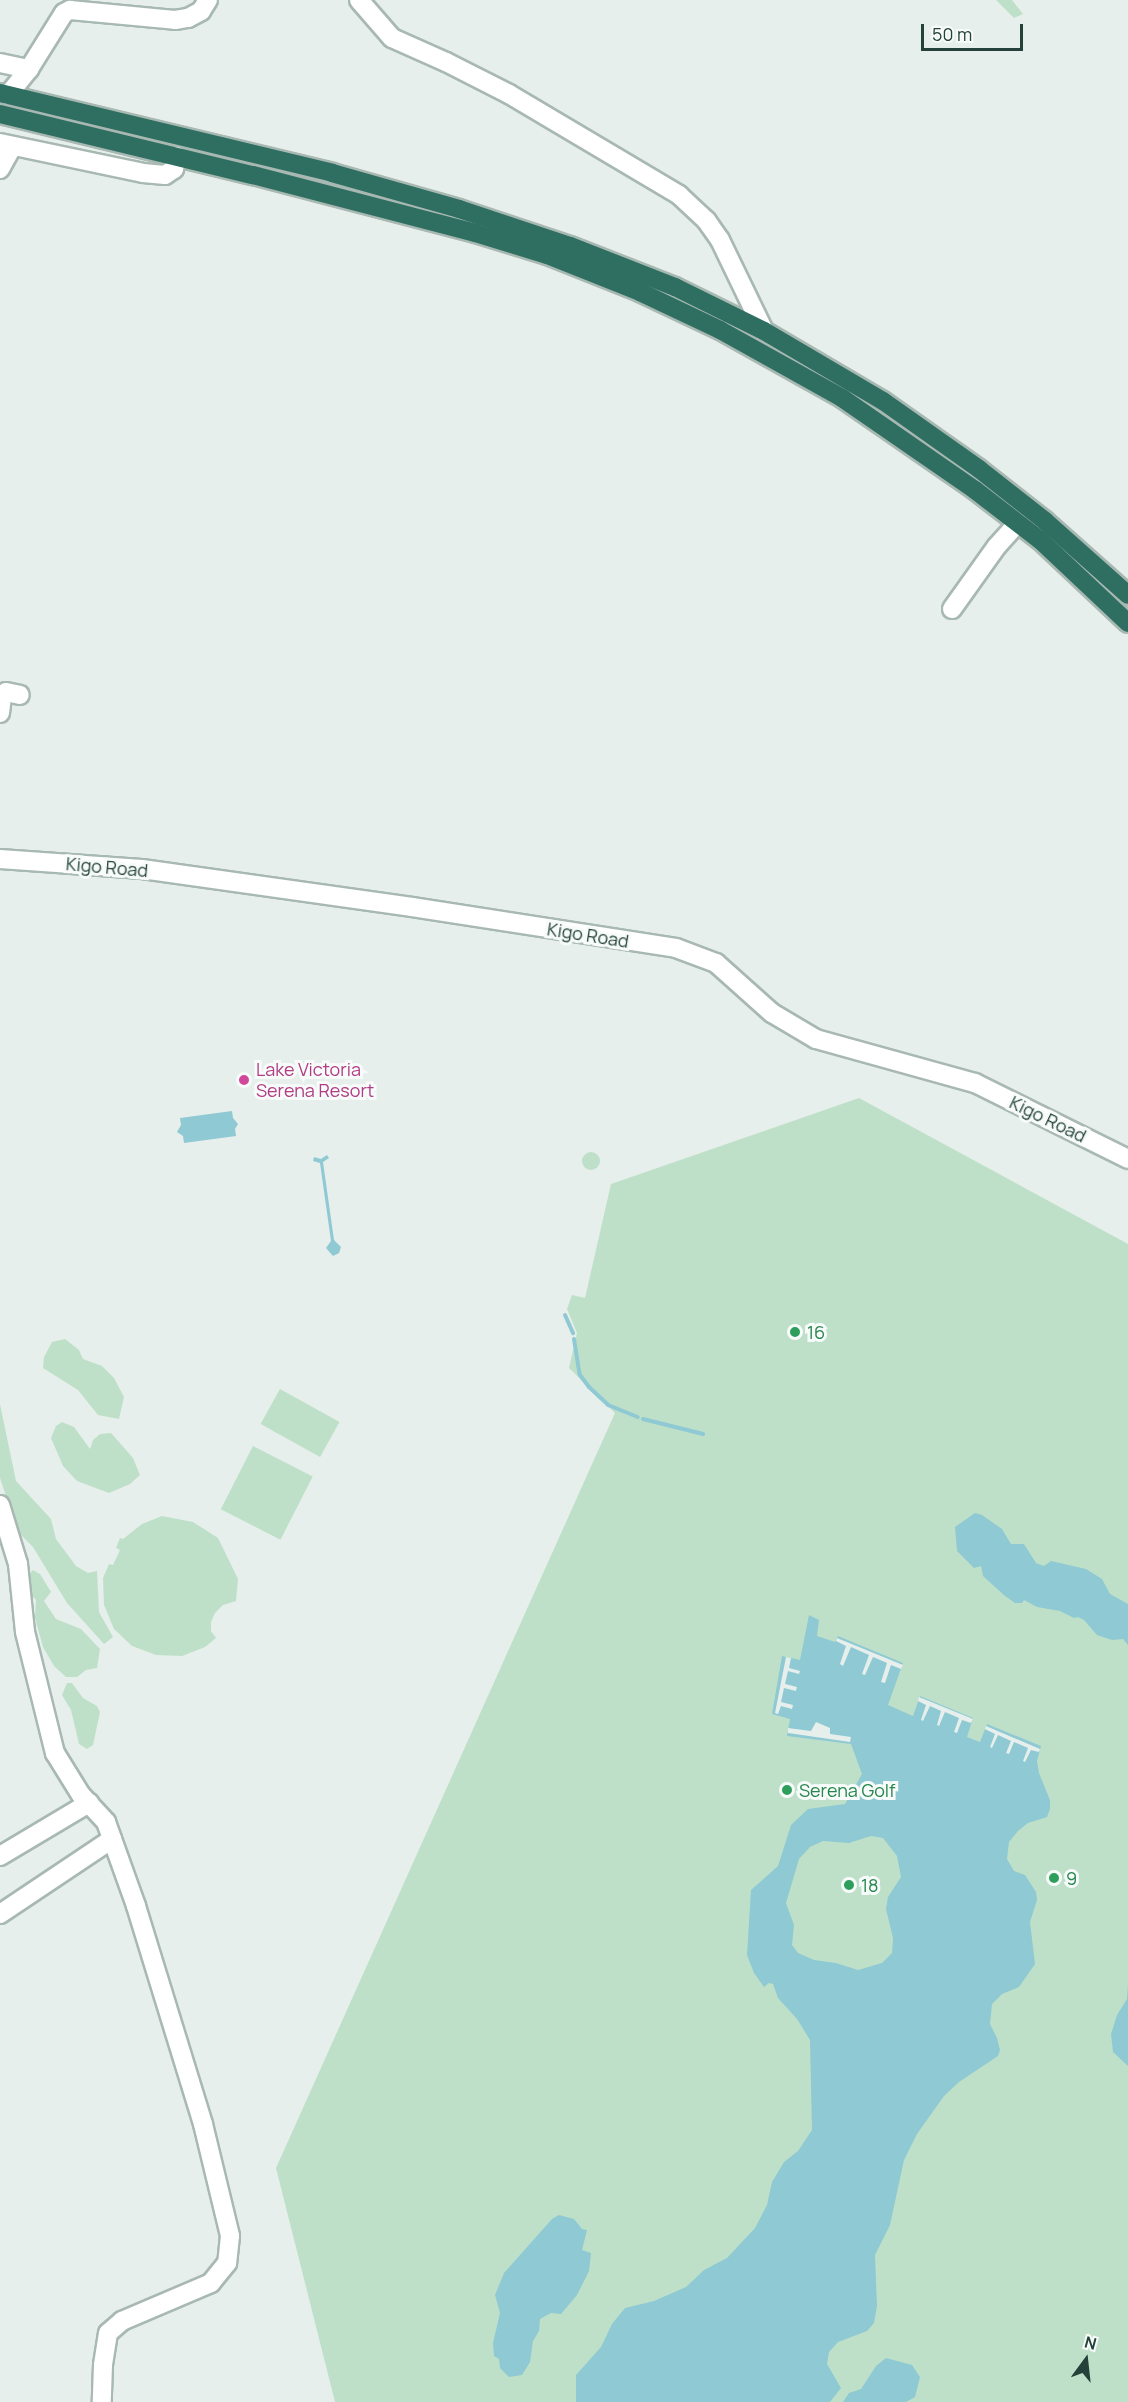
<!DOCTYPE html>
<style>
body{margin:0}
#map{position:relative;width:1128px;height:2402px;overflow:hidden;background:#e6efeb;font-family:Manrope,sans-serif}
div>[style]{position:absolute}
.green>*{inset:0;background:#bfe0c8;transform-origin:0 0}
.round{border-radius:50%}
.water>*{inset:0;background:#8ec9d4}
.pier>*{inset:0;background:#e6efeb}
.stream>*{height:4px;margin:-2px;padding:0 2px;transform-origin:2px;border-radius:2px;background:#8ec9d4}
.roads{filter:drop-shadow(2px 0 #a8b8b2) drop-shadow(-2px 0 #a8b8b2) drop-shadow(0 2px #a8b8b2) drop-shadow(0 -2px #a8b8b2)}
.minor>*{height:18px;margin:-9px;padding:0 9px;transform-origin:9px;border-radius:9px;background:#fff}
.highway>*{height:18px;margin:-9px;padding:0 9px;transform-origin:9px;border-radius:9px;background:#2f6f62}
.dots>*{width:16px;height:16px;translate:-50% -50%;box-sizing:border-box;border:3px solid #f7fbf9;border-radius:50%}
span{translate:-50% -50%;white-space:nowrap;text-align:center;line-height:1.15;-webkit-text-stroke:6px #f7fbf9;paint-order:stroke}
.street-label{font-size:18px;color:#24423a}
.hotel-label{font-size:18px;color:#b23c85}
.left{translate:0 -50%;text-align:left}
.leisure-label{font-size:18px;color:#27864d}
.north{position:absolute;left:1056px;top:2330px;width:60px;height:60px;-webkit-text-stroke:4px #f7fbf9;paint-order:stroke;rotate:15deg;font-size:16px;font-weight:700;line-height:24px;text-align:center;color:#24423a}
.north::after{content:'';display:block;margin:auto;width:21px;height:27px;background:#24423a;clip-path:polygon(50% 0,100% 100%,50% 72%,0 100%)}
.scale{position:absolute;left:921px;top:24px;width:102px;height:27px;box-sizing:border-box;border:3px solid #24423a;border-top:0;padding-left:8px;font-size:18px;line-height:21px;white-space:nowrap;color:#24423a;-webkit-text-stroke:4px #f7fbf9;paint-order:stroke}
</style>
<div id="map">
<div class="green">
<i style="clip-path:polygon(996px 0,1012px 0,1023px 14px,1014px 18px)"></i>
<i style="clip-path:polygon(859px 1098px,1128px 1244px,1128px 2402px,335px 2402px,276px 2168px,615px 1413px,569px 1368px,577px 1333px,567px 1309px,572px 1295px,585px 1298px,611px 1184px)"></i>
<i class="round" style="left:582px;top:1152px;width:18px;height:18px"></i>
<i style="clip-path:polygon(65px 1339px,79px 1350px,83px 1359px,102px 1366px,114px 1378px,124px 1397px,119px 1419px,98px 1415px,78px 1390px,43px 1368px,44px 1357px,52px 1342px)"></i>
<i style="left:280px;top:1389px;width:68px;height:40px;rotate:29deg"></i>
<i style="clip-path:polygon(0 1404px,16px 1481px,51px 1519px,56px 1539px,76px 1566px,88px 1573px,97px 1571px,99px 1612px,113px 1637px,104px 1644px,67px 1603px,33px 1547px,18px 1532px,0 1478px)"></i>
<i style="clip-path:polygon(62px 1422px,74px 1427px,90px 1449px,93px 1440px,100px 1434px,111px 1433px,133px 1458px,140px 1475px,130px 1484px,109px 1493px,77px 1481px,63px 1466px,51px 1438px,56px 1426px)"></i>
<i style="left:253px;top:1446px;width:67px;height:71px;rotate:27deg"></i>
<i style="clip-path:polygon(162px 1516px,193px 1522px,218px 1538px,238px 1579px,236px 1601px,223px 1605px,215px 1613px,211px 1622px,211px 1631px,216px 1638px,205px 1647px,182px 1656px,156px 1655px,132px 1646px,114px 1629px,104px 1605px,103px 1578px,109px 1564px,113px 1565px,120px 1550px,116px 1548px,120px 1538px,123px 1539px,142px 1524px)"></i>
<i style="clip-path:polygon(33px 1570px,40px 1574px,51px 1592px,44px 1601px,56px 1619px,81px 1629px,100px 1649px,97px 1668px,86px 1670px,77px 1677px,66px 1677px,54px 1666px,43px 1647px,35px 1618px,36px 1600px,27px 1590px,25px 1578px)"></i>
<i style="clip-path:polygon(67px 1683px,72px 1683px,83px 1698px,97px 1706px,100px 1712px,93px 1745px,87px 1749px,79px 1744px,71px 1710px,62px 1695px)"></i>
</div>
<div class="water">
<i style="clip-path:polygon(232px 1111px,233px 1118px,238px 1124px,235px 1129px,236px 1136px,184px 1143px,183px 1136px,177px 1132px,181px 1125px,180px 1118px)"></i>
<i style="clip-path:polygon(327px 1155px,329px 1158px,323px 1162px,334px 1240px,341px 1247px,339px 1253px,333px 1256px,326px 1248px,331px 1241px,320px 1163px,313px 1161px,314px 1157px,321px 1159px)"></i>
<i style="clip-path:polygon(975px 1513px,982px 1515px,1002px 1529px,1011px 1544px,1024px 1544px,1036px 1563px,1044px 1566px,1051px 1561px,1086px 1569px,1102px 1579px,1110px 1594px,1128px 1604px,1128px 1645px,1123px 1639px,1112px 1640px,1097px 1635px,1084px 1620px,1078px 1617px,1074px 1618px,1060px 1611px,1037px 1607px,1024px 1600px,1022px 1603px,1015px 1603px,1005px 1596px,983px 1576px,981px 1566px,974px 1568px,957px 1551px,955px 1527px)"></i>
<i style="clip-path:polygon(evenodd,809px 1615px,819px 1620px,817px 1636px,835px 1642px,838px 1636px,903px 1663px,888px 1705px,913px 1716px,920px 1696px,973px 1718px,967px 1737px,980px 1742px,987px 1724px,1041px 1746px,1037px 1761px,1039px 1773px,1050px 1800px,1050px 1809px,1047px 1817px,1028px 1823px,1018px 1831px,1009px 1842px,1007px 1859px,1014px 1871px,1025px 1875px,1036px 1892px,1037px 1900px,1030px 1922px,1035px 1964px,1019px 1987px,1002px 1994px,992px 2004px,990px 2024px,997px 2038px,1000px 2050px,998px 2056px,959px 2082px,944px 2096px,917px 2134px,904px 2160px,890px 2225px,875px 2255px,877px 2306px,874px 2323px,867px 2331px,838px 2342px,829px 2352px,827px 2364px,841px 2388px,830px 2402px,576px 2402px,576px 2375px,601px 2347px,612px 2324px,625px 2308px,654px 2301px,686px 2287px,704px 2270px,727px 2258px,755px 2228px,767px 2205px,772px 2182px,784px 2162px,798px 2151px,812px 2130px,810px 2040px,797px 2019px,778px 1998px,773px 1984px,769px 1983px,764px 1987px,754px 1973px,747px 1955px,751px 1890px,778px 1866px,791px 1825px,808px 1809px,845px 1804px,862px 1774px,851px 1744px,787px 1736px,790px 1719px,772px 1714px,782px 1656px,800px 1660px,809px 1615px,871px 1836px,883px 1838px,897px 1856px,901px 1877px,888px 1897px,886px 1909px,893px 1938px,892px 1953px,882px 1963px,858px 1970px,836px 1963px,814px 1960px,798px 1953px,792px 1945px,794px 1925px,786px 1903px,799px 1859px,810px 1847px,823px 1841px,849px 1843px,871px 1836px)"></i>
<i style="clip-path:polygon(1128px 1984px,1128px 2066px,1113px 2052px,1111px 2034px,1117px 2015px,1127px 1999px)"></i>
<i style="clip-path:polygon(559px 2215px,574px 2219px,582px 2229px,587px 2230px,582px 2250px,591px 2253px,589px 2271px,577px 2295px,561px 2314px,551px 2313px,540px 2319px,539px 2331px,533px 2341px,530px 2362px,522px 2375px,509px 2377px,500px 2368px,499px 2359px,494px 2356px,493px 2343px,500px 2313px,495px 2295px,504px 2273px,552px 2219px)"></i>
<i style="clip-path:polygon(886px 2358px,912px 2365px,920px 2377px,915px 2397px,906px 2402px,843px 2402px,849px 2393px,861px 2389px,876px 2366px)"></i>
</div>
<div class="pier">
<i style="clip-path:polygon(837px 1638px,903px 1665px,901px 1669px,891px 1665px,885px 1683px,881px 1682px,887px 1663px,873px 1657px,865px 1675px,862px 1674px,869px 1655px,851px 1647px,843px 1666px,840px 1664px,846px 1646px,836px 1641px)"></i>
<i style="clip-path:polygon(786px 1657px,791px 1658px,789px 1668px,800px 1671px,799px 1674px,788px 1671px,785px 1684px,797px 1687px,796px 1691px,784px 1688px,781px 1702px,793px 1705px,792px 1709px,781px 1706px,778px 1714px,775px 1713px)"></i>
<i style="clip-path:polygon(919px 1697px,973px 1719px,971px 1723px,962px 1720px,957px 1733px,954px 1732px,959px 1718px,945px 1712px,939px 1726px,937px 1725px,941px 1711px,930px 1706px,923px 1721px,921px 1720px,926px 1705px,918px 1701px)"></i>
<i style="clip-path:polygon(816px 1722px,830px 1728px,830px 1734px,851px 1737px,850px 1742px,788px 1733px,788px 1728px,811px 1731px)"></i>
<i style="clip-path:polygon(986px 1726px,1040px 1749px,1039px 1752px,1031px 1750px,1025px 1762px,1023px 1761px,1028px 1748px,1014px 1742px,1009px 1754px,1006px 1753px,1011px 1741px,998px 1735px,992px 1748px,990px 1747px,995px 1734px,985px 1729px)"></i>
</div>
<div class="stream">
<i style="left:565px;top:1315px;width:20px;rotate:66deg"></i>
<i style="left:574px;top:1339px;width:36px;rotate:81deg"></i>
<i style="left:580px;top:1375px;width:15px;rotate:53deg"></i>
<i style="left:589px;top:1387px;width:26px;rotate:43deg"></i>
<i style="left:608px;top:1405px;width:32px;rotate:22deg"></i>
<i style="left:643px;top:1419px;width:62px;rotate:14deg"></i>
</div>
<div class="roads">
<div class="minor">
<i style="left:359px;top:0;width:50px;rotate:49deg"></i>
<i style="left:392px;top:38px;width:59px;rotate:24deg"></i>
<i style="left:446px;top:62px;width:71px;rotate:26.9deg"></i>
<i style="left:509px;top:94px;width:198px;rotate:30.7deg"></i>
<i style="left:679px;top:195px;width:37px;rotate:43deg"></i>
<i style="left:706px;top:220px;width:24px;rotate:55deg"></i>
<i style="left:720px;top:240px;width:101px;rotate:64.2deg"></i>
<i style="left:0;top:63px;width:30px;rotate:12deg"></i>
<i style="left:8px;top:95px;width:33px;rotate:-51deg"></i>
<i style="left:29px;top:69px;width:66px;rotate:-58deg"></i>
<i style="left:64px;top:13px;width:7px;rotate:-27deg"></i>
<i style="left:70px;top:10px;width:105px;rotate:5.4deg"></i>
<i style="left:175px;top:20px;width:13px;rotate:-9deg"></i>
<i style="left:188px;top:18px;width:15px;rotate:-28deg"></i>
<i style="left:201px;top:11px;width:13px;rotate:-58deg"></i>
<i style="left:0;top:143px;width:146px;rotate:11.8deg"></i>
<i style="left:143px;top:173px;width:22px;rotate:5deg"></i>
<i style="left:165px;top:175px;width:11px;rotate:-34deg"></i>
<i style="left:174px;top:169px;width:13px;rotate:-77deg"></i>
<i style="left:0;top:169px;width:26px;rotate:-61deg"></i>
<i style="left:952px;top:609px;width:77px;rotate:-54.5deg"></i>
<i style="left:997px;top:546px;width:31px;rotate:-48deg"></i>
<i style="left:0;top:713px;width:16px;rotate:-83deg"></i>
<i style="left:2px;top:697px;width:6px;rotate:-51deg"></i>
<i style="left:6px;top:692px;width:14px;rotate:12deg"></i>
<i style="left:0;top:859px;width:142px;rotate:4deg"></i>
<i style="left:142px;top:869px;width:273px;rotate:8deg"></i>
<i style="left:412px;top:907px;width:267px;rotate:8.8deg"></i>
<i style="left:676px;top:948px;width:43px;rotate:20.6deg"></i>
<i style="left:716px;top:963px;width:75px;rotate:41.8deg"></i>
<i style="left:772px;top:1013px;width:51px;rotate:30.6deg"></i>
<i style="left:816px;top:1039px;width:165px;rotate:15.5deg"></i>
<i style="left:975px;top:1083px;width:171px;rotate:26.4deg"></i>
<i style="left:0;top:1505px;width:62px;rotate:73deg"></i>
<i style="left:18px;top:1564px;width:68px;rotate:84.1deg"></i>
<i style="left:25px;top:1632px;width:125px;rotate:76.1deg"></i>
<i style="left:55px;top:1753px;width:49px;rotate:58.2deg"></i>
<i style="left:81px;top:1795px;width:37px;rotate:47deg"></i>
<i style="left:106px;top:1822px;width:89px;rotate:70.3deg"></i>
<i style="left:136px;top:1906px;width:228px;rotate:72.9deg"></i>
<i style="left:203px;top:2124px;width:115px;rotate:76.4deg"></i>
<i style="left:230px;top:2236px;width:27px;rotate:96deg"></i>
<i style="left:227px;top:2263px;width:26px;rotate:129deg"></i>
<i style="left:211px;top:2283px;width:97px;rotate:156.9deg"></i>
<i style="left:122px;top:2321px;width:18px;rotate:139deg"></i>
<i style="left:108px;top:2333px;width:32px;rotate:99deg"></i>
<i style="left:103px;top:2365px;width:37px;rotate:92deg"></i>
<i style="left:0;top:1856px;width:104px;rotate:-30.8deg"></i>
<i style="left:0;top:1914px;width:135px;rotate:-33.8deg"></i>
</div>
<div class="highway">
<i style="left:0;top:93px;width:342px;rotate:13.5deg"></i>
<i style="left:332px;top:173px;width:132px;rotate:15.8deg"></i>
<i style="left:459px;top:209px;width:117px;rotate:18.4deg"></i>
<i style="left:570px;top:246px;width:113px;rotate:21.3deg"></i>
<i style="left:675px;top:287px;width:99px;rotate:26.3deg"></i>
<i style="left:764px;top:331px;width:138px;rotate:30.5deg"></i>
<i style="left:883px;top:401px;width:118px;rotate:35.3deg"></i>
<i style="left:979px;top:469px;width:84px;rotate:38.2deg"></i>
<i style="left:1045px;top:521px;width:111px;rotate:41.7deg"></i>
<i style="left:0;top:114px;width:260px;rotate:13.6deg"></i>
<i style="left:253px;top:175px;width:229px;rotate:14.6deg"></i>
<i style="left:475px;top:233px;width:75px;rotate:17deg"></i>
<i style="left:547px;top:255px;width:100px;rotate:21.7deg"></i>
<i style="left:640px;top:292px;width:89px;rotate:25.4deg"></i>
<i style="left:720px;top:330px;width:140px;rotate:29.1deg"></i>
<i style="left:842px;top:398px;width:162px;rotate:34.7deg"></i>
<i style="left:975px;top:490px;width:82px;rotate:37.6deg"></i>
<i style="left:1040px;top:540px;width:121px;rotate:43.3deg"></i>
</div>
</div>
<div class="dots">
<i style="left:244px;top:1080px;background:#d1479c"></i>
<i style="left:795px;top:1332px;background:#2e9e5b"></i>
<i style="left:787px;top:1790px;background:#2e9e5b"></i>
<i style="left:1054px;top:1878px;background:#2e9e5b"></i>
<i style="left:849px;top:1885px;background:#2e9e5b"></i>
</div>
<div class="street-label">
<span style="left:107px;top:867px;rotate:5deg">Kigo Road</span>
<span style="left:588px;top:935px;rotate:9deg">Kigo Road</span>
<span style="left:1048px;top:1119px;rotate:26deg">Kigo Road</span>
</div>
<div class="hotel-label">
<span class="left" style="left:256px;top:1080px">Lake Victoria<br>Serena Resort</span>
</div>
<div class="leisure-label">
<span class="left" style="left:807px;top:1332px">16</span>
<span class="left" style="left:799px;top:1790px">Serena Golf</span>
<span class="left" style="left:1066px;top:1878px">9</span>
<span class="left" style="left:861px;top:1885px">18</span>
</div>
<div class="north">N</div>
<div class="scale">50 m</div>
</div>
